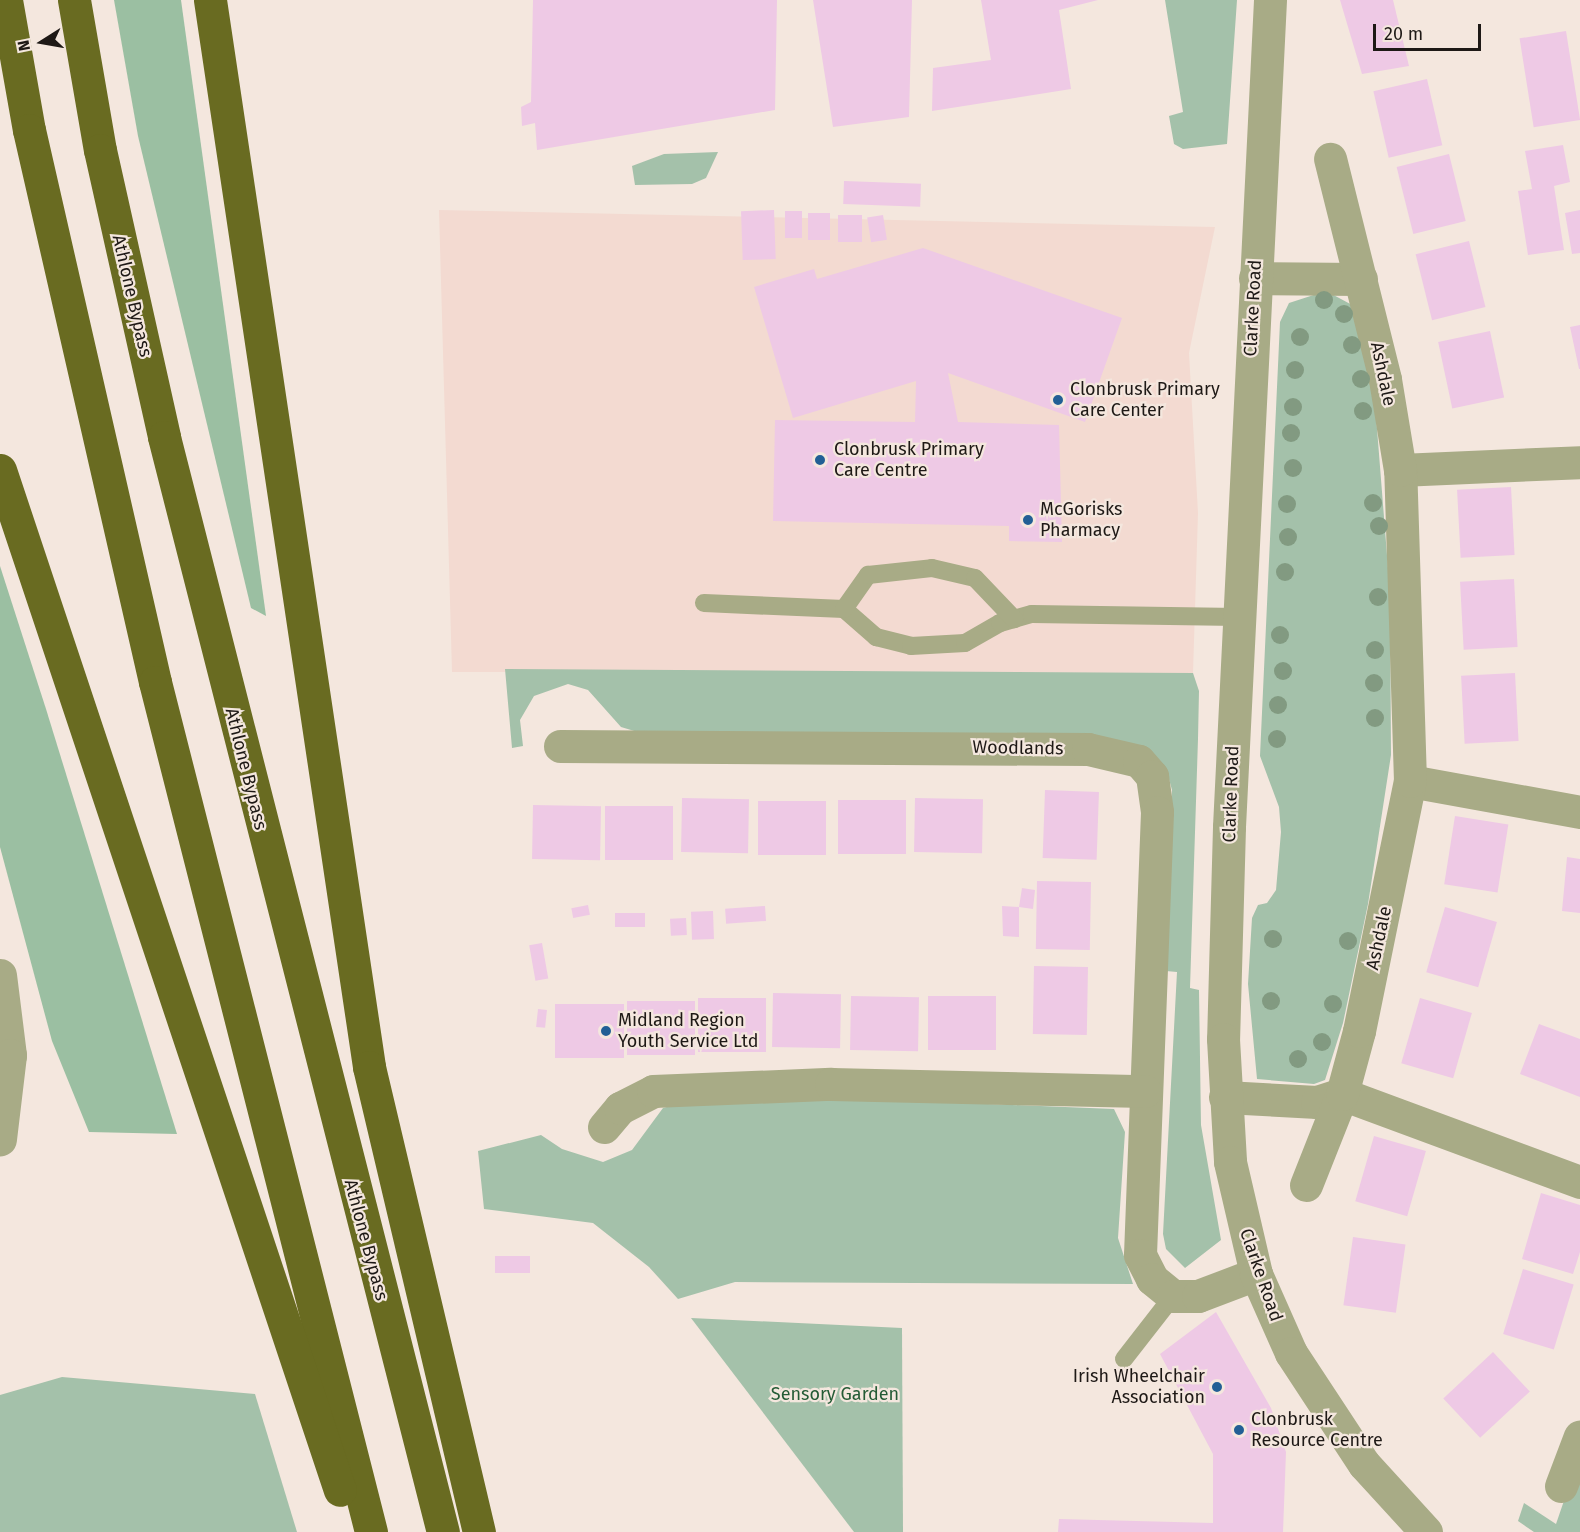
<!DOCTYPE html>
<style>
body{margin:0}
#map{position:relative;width:1580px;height:1532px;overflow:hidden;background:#f4e7de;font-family:"Fira Sans",sans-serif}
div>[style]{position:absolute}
.medical>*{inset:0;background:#f3dad1}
.green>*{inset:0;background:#a4c1aa}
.forest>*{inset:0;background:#9bbfa2}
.building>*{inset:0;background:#eec9e5;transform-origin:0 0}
.service>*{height:18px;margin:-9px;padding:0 9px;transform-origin:9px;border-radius:9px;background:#a8ab86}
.minor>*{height:33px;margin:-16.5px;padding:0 16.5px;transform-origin:16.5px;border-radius:16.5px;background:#a8ab86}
.tertiary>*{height:33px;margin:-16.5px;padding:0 16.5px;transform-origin:16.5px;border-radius:16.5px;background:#a8ab86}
.trunk>*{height:33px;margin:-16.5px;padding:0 16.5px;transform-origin:16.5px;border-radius:16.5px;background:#696b21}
.trees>*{width:18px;height:18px;margin:-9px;border-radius:50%;background:#829a81}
.dots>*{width:16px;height:16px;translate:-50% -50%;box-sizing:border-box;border:3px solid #f4e7de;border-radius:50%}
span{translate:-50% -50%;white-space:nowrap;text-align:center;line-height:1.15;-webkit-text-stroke:4.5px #f4e7de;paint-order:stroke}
.street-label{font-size:18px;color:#1e1916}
.poi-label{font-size:18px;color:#1e1916}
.left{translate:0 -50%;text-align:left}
.right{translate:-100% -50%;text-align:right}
.park-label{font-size:18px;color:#245b35}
.north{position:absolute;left:12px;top:12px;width:60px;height:60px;-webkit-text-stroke:4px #f4e7de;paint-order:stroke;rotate:259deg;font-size:16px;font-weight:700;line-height:24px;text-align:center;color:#1e1916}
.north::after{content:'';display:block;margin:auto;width:21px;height:27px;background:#1e1916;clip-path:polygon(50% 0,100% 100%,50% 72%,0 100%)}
.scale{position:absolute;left:1373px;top:24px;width:108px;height:27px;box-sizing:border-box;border:3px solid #1e1916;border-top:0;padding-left:8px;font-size:18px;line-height:21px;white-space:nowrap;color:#1e1916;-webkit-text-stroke:4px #f4e7de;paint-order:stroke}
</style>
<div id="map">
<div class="medical">
<i style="clip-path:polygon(439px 210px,1215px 227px,1189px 353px,1198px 513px,1193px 673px,452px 672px)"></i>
</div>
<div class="green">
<i style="clip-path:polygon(1165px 0,1237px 0,1227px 144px,1183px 149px,1174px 144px,1169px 116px,1183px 112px)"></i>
<i style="clip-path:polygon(718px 152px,706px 178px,692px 184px,635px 185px,632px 166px,664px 154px)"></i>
<i style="clip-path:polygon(1326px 291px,1354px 306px,1360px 318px,1376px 416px,1390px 593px,1391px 755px,1368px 904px,1343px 1023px,1325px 1080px,1314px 1084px,1257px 1079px,1248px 984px,1252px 918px,1258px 905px,1267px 903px,1276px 890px,1281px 832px,1279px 807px,1260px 756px,1280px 322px,1289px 303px)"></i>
<i style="clip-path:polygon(505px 669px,1193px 673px,1199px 691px,1198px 739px,1190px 988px,1199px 990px,1201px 1125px,1221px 1240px,1185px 1268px,1166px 1249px,1163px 1234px,1177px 972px,1166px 971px,1172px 790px,1167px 772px,1055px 735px,641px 733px,621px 727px,588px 690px,568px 684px,534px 696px,520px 720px,523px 746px,512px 748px)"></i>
<i style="clip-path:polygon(841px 1098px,1114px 1109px,1125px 1132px,1118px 1238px,1133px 1284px,735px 1282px,678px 1299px,649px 1267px,593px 1223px,484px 1209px,478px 1151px,541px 1135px,562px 1149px,603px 1162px,632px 1150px,663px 1108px,685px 1102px)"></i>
<i style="clip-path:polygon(691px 1318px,902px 1328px,903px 1532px,854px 1532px)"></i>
<i style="clip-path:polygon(62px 1377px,255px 1394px,297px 1532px,0 1532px,0 1395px)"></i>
<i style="clip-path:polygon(1580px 1454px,1580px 1532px,1534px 1532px,1518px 1521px,1524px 1503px,1556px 1524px)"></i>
</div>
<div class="forest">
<i style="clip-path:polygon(114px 0,181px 0,266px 616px,251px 608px,138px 136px)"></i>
<i style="clip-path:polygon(0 566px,46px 709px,177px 1134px,89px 1132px,52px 1041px,0 847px)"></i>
</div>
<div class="building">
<i style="clip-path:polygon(533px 0,777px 0,775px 110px,537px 150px,535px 123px,522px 126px,521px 107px,531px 102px)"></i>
<i style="clip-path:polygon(813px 0,912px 0,909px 117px,833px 127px)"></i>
<i style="clip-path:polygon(981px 0,1098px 0,1059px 10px,1071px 89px,932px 111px,933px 68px,991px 60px)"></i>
<i style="clip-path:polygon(1340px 0,1393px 0,1409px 66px,1362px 74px)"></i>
<i style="left:1566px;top:31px;width:90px;height:47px;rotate:81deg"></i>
<i style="left:1427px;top:79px;width:68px;height:55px;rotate:77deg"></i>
<i style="clip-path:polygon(1563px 145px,1570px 182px,1554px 186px,1564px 250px,1528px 255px,1518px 191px,1532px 189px,1525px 151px)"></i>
<i style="left:1449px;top:154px;width:69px;height:54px;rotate:76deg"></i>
<i style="left:844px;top:181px;width:77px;height:23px;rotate:2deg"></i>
<i style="left:774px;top:210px;width:49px;height:33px;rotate:88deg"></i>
<i style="clip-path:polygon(1580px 210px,1580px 253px,1572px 254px,1565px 213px)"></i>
<i style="left:785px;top:211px;width:17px;height:27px"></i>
<i style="left:808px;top:213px;width:22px;height:27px"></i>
<i style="left:838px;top:215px;width:24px;height:27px"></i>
<i style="left:883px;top:215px;width:25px;height:16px;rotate:81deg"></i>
<i style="left:1469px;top:241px;width:68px;height:55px;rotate:76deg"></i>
<i style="clip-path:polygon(923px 248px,1122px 318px,1085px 422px,948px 373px,958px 422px,1059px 425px,1062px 542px,1009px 541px,1009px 526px,773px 521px,775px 420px,915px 422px,916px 381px,793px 418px,754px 287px,814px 269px,817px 279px)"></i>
<i style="clip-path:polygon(1580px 325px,1580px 369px,1579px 369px,1570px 327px)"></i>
<i style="left:1490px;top:331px;width:68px;height:53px;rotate:78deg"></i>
<i style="left:1511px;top:487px;width:68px;height:54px;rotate:87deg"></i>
<i style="left:1514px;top:579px;width:68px;height:54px;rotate:87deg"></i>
<i style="left:1515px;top:673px;width:68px;height:54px;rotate:87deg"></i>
<i style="left:1045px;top:790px;width:54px;height:68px;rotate:2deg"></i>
<i style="left:682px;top:798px;width:67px;height:54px;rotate:1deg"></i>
<i style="left:915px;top:798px;width:68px;height:54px;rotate:1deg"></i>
<i style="left:838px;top:800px;width:68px;height:54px"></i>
<i style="left:758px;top:801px;width:68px;height:54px"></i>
<i style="left:533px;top:805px;width:68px;height:54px;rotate:1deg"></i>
<i style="left:605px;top:806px;width:68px;height:54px"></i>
<i style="left:1455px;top:816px;width:54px;height:69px;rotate:9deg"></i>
<i style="clip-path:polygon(1567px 857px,1580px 859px,1580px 913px,1562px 911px)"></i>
<i style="left:1037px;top:881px;width:54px;height:68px;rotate:1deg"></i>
<i style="clip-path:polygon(1022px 888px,1035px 890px,1033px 909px,1019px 907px,1019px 937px,1003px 936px,1002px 906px,1019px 907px)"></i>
<i style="left:588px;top:905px;width:10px;height:17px;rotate:79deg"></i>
<i style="left:765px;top:906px;width:15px;height:40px;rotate:86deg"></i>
<i style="left:1445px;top:907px;width:54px;height:68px;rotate:16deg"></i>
<i style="left:713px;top:911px;width:28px;height:22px;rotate:88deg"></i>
<i style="left:645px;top:913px;width:14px;height:30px;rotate:90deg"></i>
<i style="left:686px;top:918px;width:17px;height:16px;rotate:87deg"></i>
<i style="left:542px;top:943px;width:36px;height:13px;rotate:80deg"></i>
<i style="left:1034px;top:966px;width:54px;height:68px;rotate:1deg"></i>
<i style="left:773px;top:993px;width:68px;height:54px;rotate:1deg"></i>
<i style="left:851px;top:996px;width:68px;height:54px;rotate:1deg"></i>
<i style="left:928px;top:996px;width:68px;height:54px"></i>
<i style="left:698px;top:998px;width:68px;height:54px"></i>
<i style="left:1420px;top:998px;width:54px;height:68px;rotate:16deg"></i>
<i style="left:627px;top:1001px;width:68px;height:54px"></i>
<i style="left:555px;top:1004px;width:69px;height:54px"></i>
<i style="left:538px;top:1009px;width:9px;height:18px;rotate:6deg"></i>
<i style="clip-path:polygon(1539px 1024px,1580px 1039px,1580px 1097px,1520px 1074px)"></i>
<i style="left:1374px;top:1136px;width:54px;height:68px;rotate:16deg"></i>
<i style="clip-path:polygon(1541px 1193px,1580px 1205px,1580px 1252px,1573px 1274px,1522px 1259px)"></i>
<i style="left:1353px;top:1237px;width:53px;height:69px;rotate:8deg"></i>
<i style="left:495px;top:1256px;width:35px;height:17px"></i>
<i style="left:1523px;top:1269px;width:53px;height:68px;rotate:17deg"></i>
<i style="clip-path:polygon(1216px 1312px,1271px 1408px,1286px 1452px,1283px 1532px,1058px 1532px,1059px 1519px,1213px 1523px,1213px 1454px,1160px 1354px)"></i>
<i style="left:1493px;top:1352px;width:54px;height:68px;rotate:47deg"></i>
</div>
<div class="service">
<i style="left:704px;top:603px;width:140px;rotate:2.5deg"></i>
<i style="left:844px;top:609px;width:43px;rotate:41.2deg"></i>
<i style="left:876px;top:637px;width:36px;rotate:14deg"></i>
<i style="left:911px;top:646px;width:54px;rotate:-3.2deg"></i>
<i style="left:965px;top:643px;width:40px;rotate:-29.7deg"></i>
<i style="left:1000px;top:623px;width:33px;rotate:-16deg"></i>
<i style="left:1032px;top:614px;width:206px;rotate:0.8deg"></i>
<i style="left:844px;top:609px;width:42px;rotate:-54.8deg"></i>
<i style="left:868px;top:575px;width:64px;rotate:-6.2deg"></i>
<i style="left:932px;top:568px;width:44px;rotate:13.1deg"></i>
<i style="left:975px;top:578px;width:57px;rotate:46.4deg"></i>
<i style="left:1124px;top:1359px;width:80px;rotate:-52.1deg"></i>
</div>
<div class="minor">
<i style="left:1255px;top:278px;width:106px;rotate:0.5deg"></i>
<i style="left:1400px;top:470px;width:180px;rotate:-2.5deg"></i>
<i style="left:560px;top:746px;width:528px;rotate:0.33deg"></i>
<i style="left:1088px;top:749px;width:52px;rotate:13.2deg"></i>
<i style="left:1139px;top:761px;width:20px;rotate:49deg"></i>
<i style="left:1152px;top:776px;width:36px;rotate:82deg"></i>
<i style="left:1157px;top:812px;width:443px;rotate:92.2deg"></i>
<i style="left:1140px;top:1255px;width:27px;rotate:63deg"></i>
<i style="left:1152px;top:1279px;width:27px;rotate:39deg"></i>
<i style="left:1173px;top:1296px;width:25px"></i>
<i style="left:1198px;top:1296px;width:62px;rotate:-20.8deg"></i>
<i style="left:1410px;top:781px;width:173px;rotate:10.3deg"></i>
<i style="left:1225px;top:1097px;width:92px;rotate:3.1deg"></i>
<i style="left:1317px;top:1102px;width:26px;rotate:-18deg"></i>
<i style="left:1342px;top:1094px;width:254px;rotate:20.3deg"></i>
<i style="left:604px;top:1127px;width:25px;rotate:-50deg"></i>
<i style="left:620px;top:1108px;width:37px;rotate:-27deg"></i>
<i style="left:653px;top:1091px;width:178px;rotate:-2.3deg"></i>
<i style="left:831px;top:1084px;width:314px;rotate:1.3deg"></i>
<i style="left:1306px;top:1185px;width:98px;rotate:-68.4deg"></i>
<i style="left:1342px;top:1094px;width:65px;rotate:-74.9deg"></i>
<i style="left:1359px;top:1031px;width:255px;rotate:-78.5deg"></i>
<i style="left:1410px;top:781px;width:311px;rotate:-91.8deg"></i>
<i style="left:1400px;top:470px;width:92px;rotate:-99.4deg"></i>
<i style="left:1385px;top:379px;width:227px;rotate:-104deg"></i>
<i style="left:1561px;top:1486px;width:53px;rotate:-69.2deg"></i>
</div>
<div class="tertiary">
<i style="left:1270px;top:0;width:828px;rotate:92.84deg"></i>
<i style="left:1229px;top:827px;width:212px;rotate:91.6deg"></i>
<i style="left:1223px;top:1039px;width:123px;rotate:86.7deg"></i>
<i style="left:1230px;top:1162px;width:115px;rotate:76.9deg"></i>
<i style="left:1256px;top:1274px;width:86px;rotate:66.1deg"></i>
<i style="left:1291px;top:1353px;width:133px;rotate:56.7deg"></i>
<i style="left:1364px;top:1464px;width:92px;rotate:47.6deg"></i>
<i style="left:0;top:975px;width:81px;rotate:82.9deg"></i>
<i style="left:10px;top:1055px;width:85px;rotate:96.8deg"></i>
</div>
<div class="trunk">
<i style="left:6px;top:0;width:132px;rotate:80deg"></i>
<i style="left:29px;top:130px;width:566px;rotate:77.14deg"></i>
<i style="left:155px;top:682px;width:877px;rotate:75.74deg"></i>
<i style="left:74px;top:0;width:152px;rotate:80.2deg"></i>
<i style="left:100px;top:150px;width:294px;rotate:77.4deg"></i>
<i style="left:164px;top:437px;width:1130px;rotate:75.71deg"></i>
<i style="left:210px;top:0;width:1079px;rotate:81.52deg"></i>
<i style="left:369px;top:1067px;width:478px;rotate:76.7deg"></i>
<i style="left:0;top:470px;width:1075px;rotate:71.57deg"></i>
</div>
<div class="trees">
<i style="left:1324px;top:300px"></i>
<i style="left:1344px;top:314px"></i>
<i style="left:1300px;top:337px"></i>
<i style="left:1352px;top:345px"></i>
<i style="left:1295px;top:370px"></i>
<i style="left:1361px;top:379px"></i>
<i style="left:1293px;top:407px"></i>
<i style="left:1363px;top:411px"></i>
<i style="left:1291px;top:433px"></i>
<i style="left:1293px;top:468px"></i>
<i style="left:1373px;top:503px"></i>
<i style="left:1287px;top:504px"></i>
<i style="left:1379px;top:526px"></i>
<i style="left:1288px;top:537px"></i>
<i style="left:1285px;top:572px"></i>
<i style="left:1378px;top:597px"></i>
<i style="left:1280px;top:635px"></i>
<i style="left:1375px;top:650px"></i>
<i style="left:1283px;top:671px"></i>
<i style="left:1374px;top:683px"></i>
<i style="left:1278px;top:705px"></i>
<i style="left:1375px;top:718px"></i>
<i style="left:1277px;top:739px"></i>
<i style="left:1273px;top:939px"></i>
<i style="left:1348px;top:941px"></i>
<i style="left:1271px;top:1001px"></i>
<i style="left:1333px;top:1004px"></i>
<i style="left:1322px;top:1042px"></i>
<i style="left:1298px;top:1059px"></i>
</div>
<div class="dots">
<i style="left:1058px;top:400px;background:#225f95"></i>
<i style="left:820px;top:460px;background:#225f95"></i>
<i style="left:1028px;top:520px;background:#225f95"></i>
<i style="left:606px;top:1031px;background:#225f95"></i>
<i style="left:1217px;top:1387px;background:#225f95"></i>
<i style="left:1239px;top:1430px;background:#225f95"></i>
</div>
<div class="street-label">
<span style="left:132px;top:296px;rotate:77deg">Athlone Bypass</span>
<span style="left:1253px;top:308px;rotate:-87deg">Clarke Road</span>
<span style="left:1383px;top:374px;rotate:78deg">Ashdale</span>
<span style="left:1018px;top:748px;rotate:1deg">Woodlands</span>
<span style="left:246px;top:769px;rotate:76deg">Athlone Bypass</span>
<span style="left:1231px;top:794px;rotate:-88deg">Clarke Road</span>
<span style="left:1379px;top:938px;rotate:-78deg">Ashdale</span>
<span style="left:366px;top:1240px;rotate:75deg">Athlone Bypass</span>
<span style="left:1261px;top:1275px;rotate:71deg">Clarke Road</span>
</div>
<div class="poi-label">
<span class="left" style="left:1070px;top:400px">Clonbrusk Primary<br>Care Center</span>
<span class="left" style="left:834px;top:460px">Clonbrusk Primary<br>Care Centre</span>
<span class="left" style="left:1040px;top:520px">McGorisks<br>Pharmacy</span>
<span class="left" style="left:618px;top:1031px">Midland Region<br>Youth Service Ltd</span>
<span class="right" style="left:1205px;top:1387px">Irish Wheelchair<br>Association</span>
<span class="left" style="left:1251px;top:1430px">Clonbrusk<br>Resource Centre</span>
</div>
<div class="park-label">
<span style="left:835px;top:1394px">Sensory Garden</span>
</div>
<div class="north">N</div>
<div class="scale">20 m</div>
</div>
